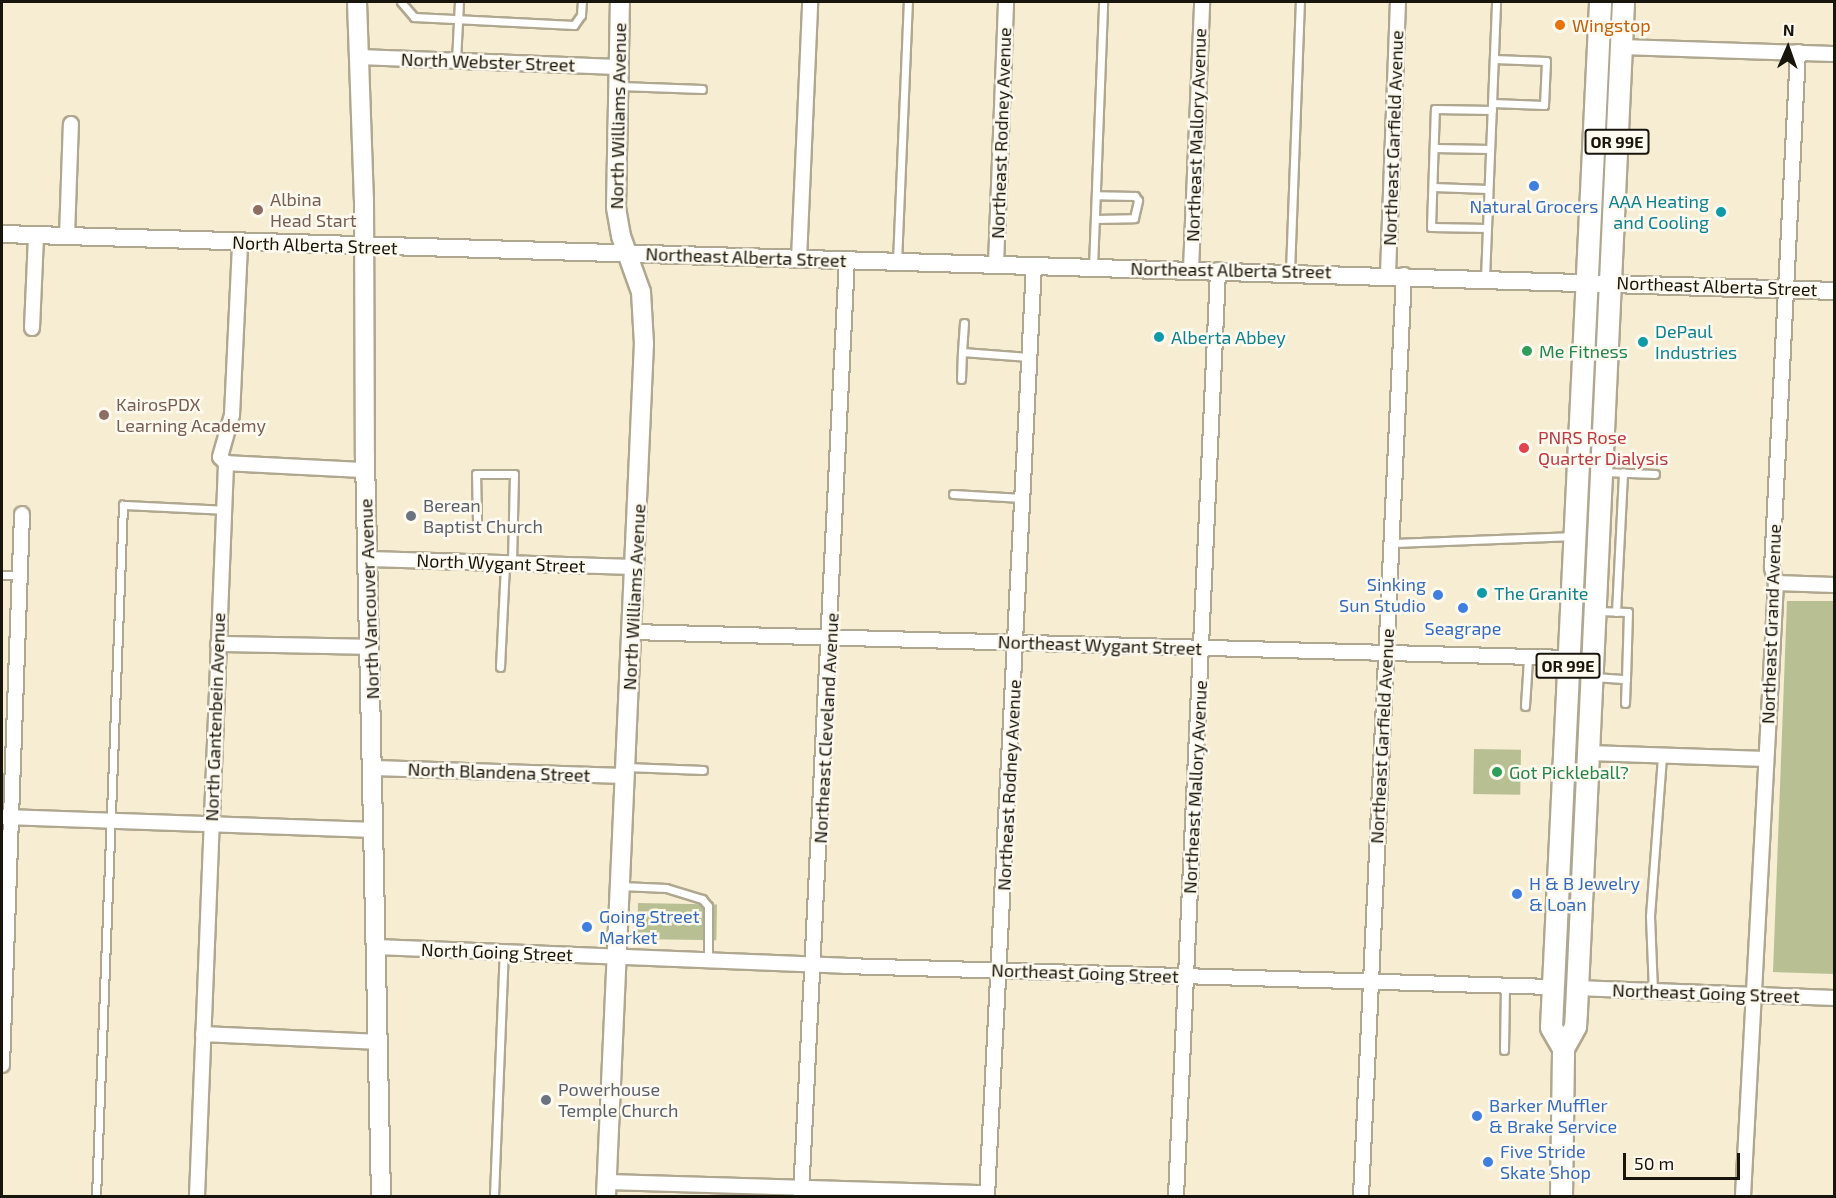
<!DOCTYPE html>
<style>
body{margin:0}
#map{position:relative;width:1836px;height:1198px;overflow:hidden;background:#f6edd3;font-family:"Exo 2",sans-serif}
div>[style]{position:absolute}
.green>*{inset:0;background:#b8c093;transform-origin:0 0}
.roads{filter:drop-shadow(2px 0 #afa78f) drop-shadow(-2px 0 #afa78f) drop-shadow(0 2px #afa78f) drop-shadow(0 -2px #afa78f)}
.service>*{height:7px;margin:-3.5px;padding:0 3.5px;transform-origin:3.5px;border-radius:3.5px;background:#fff}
.minor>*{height:14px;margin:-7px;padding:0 7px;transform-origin:7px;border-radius:7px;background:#fff}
.tertiary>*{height:16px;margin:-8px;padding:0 8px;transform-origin:8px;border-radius:8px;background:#fff}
.secondary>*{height:18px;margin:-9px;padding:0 9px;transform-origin:9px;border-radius:9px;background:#fff}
.primary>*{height:21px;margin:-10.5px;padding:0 10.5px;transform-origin:10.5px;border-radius:10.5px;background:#fff}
.dots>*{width:16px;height:16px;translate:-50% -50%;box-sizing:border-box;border:3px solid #fefaf0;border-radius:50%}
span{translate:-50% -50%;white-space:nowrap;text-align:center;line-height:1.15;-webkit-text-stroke:5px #fefaf0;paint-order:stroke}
.shield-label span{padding:2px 4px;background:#fefaf0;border:2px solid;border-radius:4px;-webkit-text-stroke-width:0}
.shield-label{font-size:16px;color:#18150c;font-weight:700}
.food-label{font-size:18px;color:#c56008}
.left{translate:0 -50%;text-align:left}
.street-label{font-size:18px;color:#18150c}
.education-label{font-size:18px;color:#785e54}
.culture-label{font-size:18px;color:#0d838f}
.right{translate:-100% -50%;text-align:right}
.shop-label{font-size:18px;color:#366cbe}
.leisure-label{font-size:18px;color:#27864d}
.health-label{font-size:18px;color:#be3a42}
.worship-label{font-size:18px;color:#5b616d}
.frame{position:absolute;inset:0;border:3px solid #18150c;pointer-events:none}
.north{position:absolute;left:1758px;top:18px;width:60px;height:60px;-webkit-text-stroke:4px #fefaf0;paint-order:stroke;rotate:2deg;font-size:16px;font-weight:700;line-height:24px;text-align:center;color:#18150c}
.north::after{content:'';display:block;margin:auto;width:21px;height:27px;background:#18150c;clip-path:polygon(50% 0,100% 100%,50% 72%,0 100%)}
.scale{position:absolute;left:1623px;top:1153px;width:117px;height:27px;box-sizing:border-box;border:3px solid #18150c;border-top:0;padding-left:8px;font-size:18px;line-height:21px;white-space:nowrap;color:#18150c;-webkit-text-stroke:4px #fefaf0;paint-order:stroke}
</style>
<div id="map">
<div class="green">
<i style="clip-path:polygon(1787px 601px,1834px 601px,1834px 974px,1773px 972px)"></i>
<i style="left:1474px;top:749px;width:47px;height:45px;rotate:1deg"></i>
<i style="left:638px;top:903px;width:79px;height:36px;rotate:1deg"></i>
</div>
<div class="roads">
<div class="service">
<i style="left:401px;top:2px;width:20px;rotate:49deg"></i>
<i style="left:414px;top:17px;width:160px;rotate:2.9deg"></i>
<i style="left:574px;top:25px;width:12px;rotate:-55deg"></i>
<i style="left:581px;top:15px;width:13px;rotate:-86deg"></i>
<i style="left:456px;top:61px;width:59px;rotate:-87.1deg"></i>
<i style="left:620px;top:86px;width:82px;rotate:2.1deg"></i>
<i style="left:1492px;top:103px;width:52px;rotate:2.2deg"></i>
<i style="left:1544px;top:105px;width:44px;rotate:-87.4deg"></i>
<i style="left:1546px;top:61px;width:52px;rotate:-177.8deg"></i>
<i style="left:1434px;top:148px;width:56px;rotate:1deg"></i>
<i style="left:1433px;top:187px;width:55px;rotate:2.1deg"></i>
<i style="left:1095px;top:219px;width:39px;rotate:-1deg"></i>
<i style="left:1134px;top:218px;width:18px;rotate:-77deg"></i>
<i style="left:1138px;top:200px;width:5px;rotate:-127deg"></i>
<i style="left:1135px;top:196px;width:39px;rotate:-179deg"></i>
<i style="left:1487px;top:228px;width:56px;rotate:-179deg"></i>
<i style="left:1431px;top:227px;width:118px;rotate:-88.1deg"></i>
<i style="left:1435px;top:109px;width:57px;rotate:1deg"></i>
<i style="left:897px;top:262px;width:260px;rotate:-87.6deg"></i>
<i style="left:1093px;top:267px;width:265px;rotate:-87.8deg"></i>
<i style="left:1290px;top:272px;width:270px;rotate:-87.9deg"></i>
<i style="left:1485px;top:278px;width:276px;rotate:-87.7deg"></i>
<i style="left:964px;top:323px;width:29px;rotate:94deg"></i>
<i style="left:962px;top:352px;width:67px;rotate:4.3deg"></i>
<i style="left:961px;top:379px;width:27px;rotate:-88deg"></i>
<i style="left:1604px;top:472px;width:51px;rotate:2.2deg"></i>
<i style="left:953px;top:494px;width:69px;rotate:3.3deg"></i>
<i style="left:477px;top:520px;width:46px;rotate:-91.2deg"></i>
<i style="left:476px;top:474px;width:38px"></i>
<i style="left:514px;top:474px;width:89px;rotate:91.3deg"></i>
<i style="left:1391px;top:543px;width:181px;rotate:-2.2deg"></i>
<i style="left:2px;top:575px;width:18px"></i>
<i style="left:1616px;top:612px;width:140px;rotate:-87.1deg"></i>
<i style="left:500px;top:667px;width:104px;rotate:-87.2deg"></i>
<i style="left:1594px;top:677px;width:32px;rotate:4deg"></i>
<i style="left:1626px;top:679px;width:67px;rotate:-88.3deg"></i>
<i style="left:1628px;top:612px;width:31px;rotate:-178deg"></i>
<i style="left:1625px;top:703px;width:24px;rotate:-88deg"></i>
<i style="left:1525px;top:706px;width:48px;rotate:-86.4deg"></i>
<i style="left:626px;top:767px;width:77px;rotate:2.2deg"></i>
<i style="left:621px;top:886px;width:45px;rotate:2.5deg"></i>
<i style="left:666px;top:888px;width:38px;rotate:17deg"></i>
<i style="left:702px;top:899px;width:9px;rotate:49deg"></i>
<i style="left:708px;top:906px;width:54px;rotate:90deg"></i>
<i style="left:1653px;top:991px;width:75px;rotate:-92.3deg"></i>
<i style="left:1650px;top:916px;width:161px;rotate:-85.7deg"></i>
<i style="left:1504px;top:1050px;width:65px;rotate:-89.1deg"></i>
<i style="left:96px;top:1196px;width:692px;rotate:-87.76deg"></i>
<i style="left:123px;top:505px;width:101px;rotate:2.8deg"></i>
<i style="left:494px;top:1196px;width:244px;rotate:-87.7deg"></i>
</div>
<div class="minor">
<i style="left:1621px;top:47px;width:213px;rotate:1.9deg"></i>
<i style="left:359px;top:57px;width:259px;rotate:2.2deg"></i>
<i style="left:67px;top:236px;width:112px;rotate:-88deg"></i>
<i style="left:799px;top:259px;width:257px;rotate:-87.5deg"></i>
<i style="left:996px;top:264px;width:262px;rotate:-87.8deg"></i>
<i style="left:1191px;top:269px;width:267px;rotate:-87.6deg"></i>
<i style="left:1388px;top:274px;width:272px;rotate:-87.9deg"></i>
<i style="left:32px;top:328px;width:93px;rotate:-87.5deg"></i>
<i style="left:226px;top:463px;width:139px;rotate:2.9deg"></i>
<i style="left:368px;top:559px;width:267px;rotate:1.7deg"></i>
<i style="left:1776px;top:583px;width:58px;rotate:2deg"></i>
<i style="left:632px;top:632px;width:936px;rotate:1.59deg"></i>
<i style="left:218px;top:644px;width:152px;rotate:1.1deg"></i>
<i style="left:1588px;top:753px;width:178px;rotate:1.9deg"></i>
<i style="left:374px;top:768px;width:251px;rotate:1.8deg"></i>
<i style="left:2px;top:817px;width:373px;rotate:2deg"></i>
<i style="left:377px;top:947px;width:467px;rotate:2.3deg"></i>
<i style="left:844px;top:966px;width:709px;rotate:1.7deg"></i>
<i style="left:1577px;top:988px;width:257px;rotate:2.2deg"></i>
<i style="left:203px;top:1034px;width:176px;rotate:2.6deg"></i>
<i style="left:2px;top:1065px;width:551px;rotate:-87.92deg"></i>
<i style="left:606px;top:1182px;width:381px;rotate:1.7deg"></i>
<i style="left:197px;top:1196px;width:734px;rotate:-87.73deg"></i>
<i style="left:226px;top:463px;width:8px;rotate:-135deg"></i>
<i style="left:220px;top:457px;width:44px;rotate:-74.1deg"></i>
<i style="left:232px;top:415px;width:172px;rotate:-87.3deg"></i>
<i style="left:801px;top:1196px;width:937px;rotate:-87.19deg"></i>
<i style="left:987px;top:1196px;width:932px;rotate:-87.11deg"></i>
<i style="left:1176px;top:1196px;width:927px;rotate:-87.4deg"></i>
<i style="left:1361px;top:1196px;width:922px;rotate:-87.33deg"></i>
<i style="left:1743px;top:1196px;width:614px;rotate:-86.92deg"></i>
<i style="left:1776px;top:583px;width:16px;rotate:-105deg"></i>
<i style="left:1772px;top:568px;width:517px;rotate:-87.12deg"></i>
</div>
<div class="tertiary">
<i style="left:2px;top:234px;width:1833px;rotate:1.78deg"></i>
</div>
<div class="secondary">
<i style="left:357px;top:2px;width:198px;rotate:88deg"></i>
<i style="left:364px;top:200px;width:257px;rotate:89.8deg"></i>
<i style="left:365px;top:457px;width:739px;rotate:88.76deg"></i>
<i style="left:606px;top:1196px;width:853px;rotate:-87.45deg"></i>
<i style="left:644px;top:344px;width:52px;rotate:-93.3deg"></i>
<i style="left:641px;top:292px;width:59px;rotate:-109.7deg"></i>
<i style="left:621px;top:236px;width:29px;rotate:-100deg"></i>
<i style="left:616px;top:207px;width:205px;rotate:-88.9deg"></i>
</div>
<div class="primary">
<i style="left:1563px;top:1048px;width:24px;rotate:-120deg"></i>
<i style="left:1551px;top:1027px;width:1026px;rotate:-87.26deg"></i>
<i style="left:1561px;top:1196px;width:148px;rotate:-89.2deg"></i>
<i style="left:1563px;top:1048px;width:25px;rotate:-61deg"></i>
<i style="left:1575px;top:1026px;width:16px;rotate:-86deg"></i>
<i style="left:1576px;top:1010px;width:1009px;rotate:-87.33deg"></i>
</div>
</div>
<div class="dots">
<i style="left:1560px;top:25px;background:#e8710a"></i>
<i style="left:1534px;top:186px;background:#3f7fe0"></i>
<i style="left:258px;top:210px;background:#8d6e63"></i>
<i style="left:1721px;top:212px;background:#0f9aa8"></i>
<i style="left:1159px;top:337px;background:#0f9aa8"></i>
<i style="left:1643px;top:342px;background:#0f9aa8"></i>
<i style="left:1527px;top:351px;background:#2e9e5b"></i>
<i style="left:104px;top:415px;background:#8d6e63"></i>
<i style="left:1524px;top:448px;background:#e0444e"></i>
<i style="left:411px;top:516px;background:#6b7280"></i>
<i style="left:1482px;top:593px;background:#0f9aa8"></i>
<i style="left:1438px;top:595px;background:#3f7fe0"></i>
<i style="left:1463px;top:608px;background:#3f7fe0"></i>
<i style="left:1497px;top:772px;background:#2e9e5b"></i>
<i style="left:1517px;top:894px;background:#3f7fe0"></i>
<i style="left:587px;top:927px;background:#3f7fe0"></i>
<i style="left:546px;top:1100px;background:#6b7280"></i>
<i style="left:1477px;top:1116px;background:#3f7fe0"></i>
<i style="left:1488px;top:1162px;background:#3f7fe0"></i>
</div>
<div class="shield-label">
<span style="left:1617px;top:142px">OR 99E</span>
<span style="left:1568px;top:666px">OR 99E</span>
</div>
<div class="food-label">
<span class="left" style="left:1572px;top:25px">Wingstop</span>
</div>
<div class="street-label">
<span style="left:488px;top:62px;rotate:2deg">North Webster Street</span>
<span style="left:618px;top:116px;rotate:-89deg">North Williams Avenue</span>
<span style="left:1001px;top:133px;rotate:-88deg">Northeast Rodney Avenue</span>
<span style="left:1196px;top:135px;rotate:-88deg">Northeast Mallory Avenue</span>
<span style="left:1393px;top:138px;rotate:-88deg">Northeast Garfield Avenue</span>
<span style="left:315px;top:245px;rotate:2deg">North Alberta Street</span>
<span style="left:746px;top:257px;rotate:2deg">Northeast Alberta Street</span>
<span style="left:1231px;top:270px;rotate:1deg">Northeast Alberta Street</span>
<span style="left:1717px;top:286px;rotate:2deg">Northeast Alberta Street</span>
<span style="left:501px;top:563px;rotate:2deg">North Wygant Street</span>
<span style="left:634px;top:597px;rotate:-87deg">North Williams Avenue</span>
<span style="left:369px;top:599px;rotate:-92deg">North Vancouver Avenue</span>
<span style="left:1771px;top:624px;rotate:-88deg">Northeast Grand Avenue</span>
<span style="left:1100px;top:645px;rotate:2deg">Northeast Wygant Street</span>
<span style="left:215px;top:717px;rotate:-88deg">North Gantenbein Avenue</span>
<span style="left:826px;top:728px;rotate:-87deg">Northeast Cleveland Avenue</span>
<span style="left:1382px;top:736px;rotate:-87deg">Northeast Garfield Avenue</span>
<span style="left:499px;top:772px;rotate:2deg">North Blandena Street</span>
<span style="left:1009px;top:785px;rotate:-87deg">Northeast Rodney Avenue</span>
<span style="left:1195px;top:787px;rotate:-87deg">Northeast Mallory Avenue</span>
<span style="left:497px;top:952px;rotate:2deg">North Going Street</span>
<span style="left:1085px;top:973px;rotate:2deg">Northeast Going Street</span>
<span style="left:1706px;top:993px;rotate:2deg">Northeast Going Street</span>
</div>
<div class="education-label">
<span class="left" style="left:270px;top:210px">Albina<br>Head Start</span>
<span class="left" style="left:116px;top:415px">KairosPDX<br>Learning Academy</span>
</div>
<div class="culture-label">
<span class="right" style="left:1709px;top:212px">AAA Heating<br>and Cooling</span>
<span class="left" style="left:1655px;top:342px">DePaul<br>Industries</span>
<span class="left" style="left:1171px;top:337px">Alberta Abbey</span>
<span class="left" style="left:1494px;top:593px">The Granite</span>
</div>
<div class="shop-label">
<span style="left:1534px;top:206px">Natural Grocers</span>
<span class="right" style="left:1426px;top:595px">Sinking<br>Sun Studio</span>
<span style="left:1463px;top:628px">Seagrape</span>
<span class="left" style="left:1529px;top:894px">H &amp; B Jewelry<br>&amp; Loan</span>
<span class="left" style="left:599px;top:927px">Going Street<br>Market</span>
<span class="left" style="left:1489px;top:1116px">Barker Muffler<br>&amp; Brake Service</span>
<span class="left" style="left:1500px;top:1162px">Five Stride<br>Skate Shop</span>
</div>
<div class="leisure-label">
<span class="left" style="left:1539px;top:351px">Me Fitness</span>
<span class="left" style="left:1509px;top:772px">Got Pickleball?</span>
</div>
<div class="health-label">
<span class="left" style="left:1538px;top:448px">PNRS Rose<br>Quarter Dialysis</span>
</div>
<div class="worship-label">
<span class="left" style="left:423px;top:516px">Berean<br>Baptist Church</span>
<span class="left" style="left:558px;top:1100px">Powerhouse<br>Temple Church</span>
</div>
<div class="frame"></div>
<div class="north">N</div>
<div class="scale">50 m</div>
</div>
